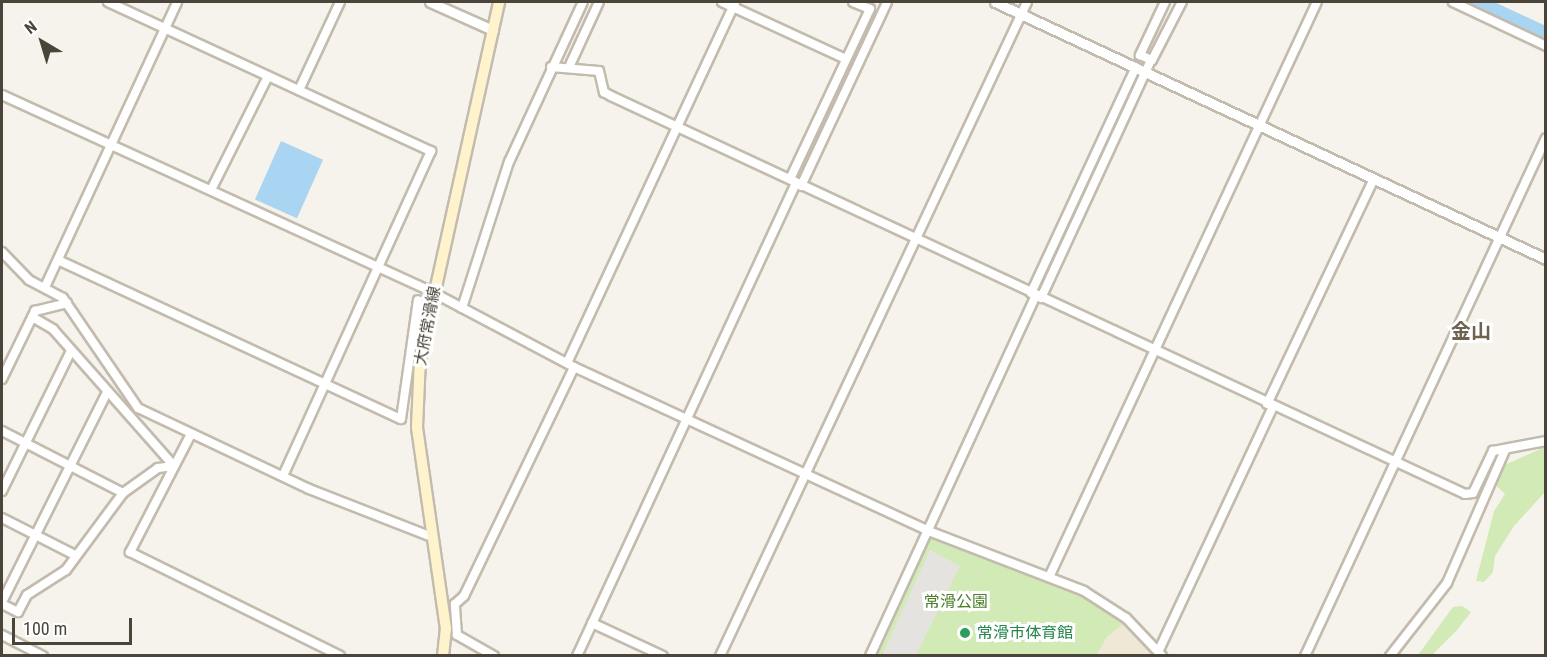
<!DOCTYPE html>
<meta charset="utf-8">
<style>
body{margin:0}
#map{position:relative;width:1547px;height:657px;overflow:hidden;background:#f6f3ec;font-family:"Roboto Condensed","Noto Sans JP",sans-serif}
div>[style]{position:absolute}
.education>*{inset:0;background:#efe8d6}
.green>*{inset:0;background:#d2eab5}
.parking>*{inset:0;background:#e5e3e0}
.water>*{inset:0;background:#a9d4f2;transform-origin:0 0}
.river>*{height:15px;margin:-7.5px;padding:0 7.5px;transform-origin:7.5px;border-radius:7.5px;background:#a9d4f2}
.roads{filter:drop-shadow(2px 0 #c2bbae) drop-shadow(-2px 0 #c2bbae) drop-shadow(0 2px #c2bbae) drop-shadow(0 -2px #c2bbae)}
.minor>*{height:8px;margin:-4px;padding:0 4px;transform-origin:4px;border-radius:4px;background:#fff}
.tertiary>*{height:9px;margin:-4.5px;padding:0 4.5px;transform-origin:4.5px;border-radius:4.5px;background:#fff}
.secondary>*{height:10px;margin:-5px;padding:0 5px;transform-origin:5px;border-radius:5px;background:#fff3cd}
.dots>*{width:16px;height:16px;translate:-50% -50%;box-sizing:border-box;border:3px solid #fff;border-radius:50%}
span{translate:-50% -50%;white-space:nowrap;text-align:center;line-height:1.15;-webkit-text-stroke:6px #fff;paint-order:stroke}
.street-label{font-size:16px;color:#4b4439}
.park-label{font-size:16px;color:#4a7f2a}
.leisure-label{font-size:16px;color:#27864d}
.left{translate:0 -50%;text-align:left}
.quarter-label{font-size:20px;color:#6e6250;font-weight:700}
.frame{position:absolute;inset:0;border:3px solid #4b4439;pointer-events:none}
.north{position:absolute;left:12px;top:12px;width:60px;height:60px;-webkit-text-stroke:4px #fff;paint-order:stroke;rotate:322deg;font-size:16px;font-weight:700;line-height:24px;text-align:center;color:#4b4439}
.north::after{content:'';display:block;margin:auto;width:21px;height:27px;background:#4b4439;clip-path:polygon(50% 0,100% 100%,50% 72%,0 100%)}
.scale{position:absolute;left:12px;top:618px;width:120px;height:27px;box-sizing:border-box;border:3px solid #4b4439;border-top:0;padding-left:8px;font-size:18px;line-height:21px;white-space:nowrap;color:#4b4439;-webkit-text-stroke:4px #fff;paint-order:stroke}
</style>
<div id="map">
<div class="education">
<i style="clip-path:polygon(1126px 622px,1157px 656px,1097px 656px,1107px 637px)"></i>
</div>
<div class="green">
<i style="clip-path:polygon(1545px 447px,1545px 492px,1514px 526px,1495px 556px,1493px 572px,1484px 582px,1476px 581px,1494px 511px,1505px 494px,1494px 483px,1502px 466px)"></i>
<i style="clip-path:polygon(927px 535px,1082px 592px,1126px 622px,1107px 637px,1097px 655px,871px 656px)"></i>
<i style="clip-path:polygon(1462px 606px,1471px 612px,1457px 630px,1432px 655px,1418px 655px,1453px 607px)"></i>
</div>
<div class="parking">
<i style="clip-path:polygon(930px 550px,960px 566px,916px 655px,882px 655px)"></i>
</div>
<div class="water">
<i style="left:281px;top:141px;width:46px;height:64px;rotate:24deg"></i>
</div>
<div class="river">
<i style="left:1477px;top:2px;width:76px;rotate:24.9deg"></i>
</div>
<div class="roads">
<div class="minor">
<i style="left:108px;top:2px;width:356px;rotate:24.8deg"></i>
<i style="left:431px;top:151px;width:357px;rotate:114.5deg"></i>
<i style="left:722px;top:2px;width:136px;rotate:24.7deg"></i>
<i style="left:1165px;top:2px;width:59px;rotate:115.3deg"></i>
<i style="left:1140px;top:55px;width:13px;rotate:23deg"></i>
<i style="left:1152px;top:60px;width:65px;rotate:-62.7deg"></i>
<i style="left:1453px;top:2px;width:103px;rotate:25.3deg"></i>
<i style="left:570px;top:65px;width:69px;rotate:-65.3deg"></i>
<i style="left:551px;top:67px;width:48px;rotate:4.8deg"></i>
<i style="left:599px;top:71px;width:22px;rotate:77deg"></i>
<i style="left:604px;top:92px;width:8px;rotate:30deg"></i>
<i style="left:611px;top:96px;width:942px;rotate:24.99deg"></i>
<i style="left:1465px;top:494px;width:8px;rotate:-7deg"></i>
<i style="left:1473px;top:493px;width:47px;rotate:-64.5deg"></i>
<i style="left:1493px;top:451px;width:54px;rotate:-10.7deg"></i>
<i style="left:299px;top:90px;width:97px;rotate:-65deg"></i>
<i style="left:2px;top:95px;width:475px;rotate:24.6deg"></i>
<i style="left:434px;top:293px;width:158px;rotate:27.9deg"></i>
<i style="left:574px;top:367px;width:388px;rotate:24.8deg"></i>
<i style="left:926px;top:530px;width:169px;rotate:21.1deg"></i>
<i style="left:1084px;top:591px;width:50px;rotate:32.7deg"></i>
<i style="left:1126px;top:618px;width:52px;rotate:46.5deg"></i>
<i style="left:790px;top:179px;width:188px;rotate:-64.8deg"></i>
<i style="left:870px;top:9px;width:18px;rotate:-158deg"></i>
<i style="left:801px;top:186px;width:203px;rotate:-64.9deg"></i>
<i style="left:211px;top:190px;width:127px;rotate:-63.4deg"></i>
<i style="left:2px;top:252px;width:39px;rotate:46deg"></i>
<i style="left:29px;top:280px;width:38px;rotate:28deg"></i>
<i style="left:63px;top:298px;width:133px;rotate:55.7deg"></i>
<i style="left:138px;top:408px;width:189px;rotate:25.3deg"></i>
<i style="left:309px;top:489px;width:132px;rotate:21.3deg"></i>
<i style="left:58px;top:260px;width:378px;rotate:24.9deg"></i>
<i style="left:401px;top:419px;width:120px;rotate:-81.9deg"></i>
<i style="left:45px;top:287px;width:314px;rotate:-65.1deg"></i>
<i style="left:1031px;top:293px;width:249px;rotate:-65.1deg"></i>
<i style="left:1041px;top:298px;width:262px;rotate:-65.2deg"></i>
<i style="left:462px;top:308px;width:153px;rotate:-72.2deg"></i>
<i style="left:509px;top:162px;width:176px;rotate:-65.2deg"></i>
<i style="left:567px;top:363px;width:398px;rotate:-65deg"></i>
<i style="left:2px;top:379px;width:76px;rotate:-64.1deg"></i>
<i style="left:35px;top:311px;width:33px;rotate:-14deg"></i>
<i style="left:1267px;top:404px;width:249px;rotate:-64.6deg"></i>
<i style="left:2px;top:431px;width:136px;rotate:27.1deg"></i>
<i style="left:191px;top:434px;width:133px;rotate:117.3deg"></i>
<i style="left:130px;top:552px;width:234px;rotate:26.3deg"></i>
<i style="left:2px;top:491px;width:156px;rotate:-63.8deg"></i>
<i style="left:2px;top:518px;width:82px;rotate:26.9deg"></i>
<i style="left:1050px;top:575px;width:632px;rotate:-65.02deg"></i>
<i style="left:2px;top:602px;width:233px;rotate:-63.4deg"></i>
<i style="left:2px;top:604px;width:18px;rotate:27deg"></i>
<i style="left:18px;top:612px;width:19px;rotate:-62deg"></i>
<i style="left:27px;top:595px;width:46px;rotate:-32.7deg"></i>
<i style="left:66px;top:570px;width:96px;rotate:-53.5deg"></i>
<i style="left:123px;top:493px;width:43px;rotate:-35.5deg"></i>
<i style="left:158px;top:468px;width:16px;rotate:-7deg"></i>
<i style="left:174px;top:466px;width:183px;rotate:-131.5deg"></i>
<i style="left:53px;top:329px;width:24px;rotate:-150deg"></i>
<i style="left:592px;top:623px;width:78px;rotate:24.9deg"></i>
<i style="left:2px;top:635px;width:46px;rotate:27.1deg"></i>
<i style="left:1159px;top:650px;width:268px;rotate:-64.9deg"></i>
<i style="left:494px;top:656px;width:43px;rotate:-150.4deg"></i>
<i style="left:457px;top:635px;width:31px;rotate:-94deg"></i>
<i style="left:455px;top:604px;width:12px;rotate:-42deg"></i>
<i style="left:464px;top:596px;width:254px;rotate:-64.3deg"></i>
<i style="left:577px;top:656px;width:521px;rotate:-65.16deg"></i>
<i style="left:720px;top:656px;width:722px;rotate:-64.85deg"></i>
<i style="left:870px;top:656px;width:397px;rotate:-65.3deg"></i>
<i style="left:1305px;top:656px;width:571px;rotate:-65.05deg"></i>
<i style="left:1390px;top:656px;width:93px;rotate:-52deg"></i>
<i style="left:1447px;top:583px;width:145px;rotate:-66.4deg"></i>
</div>
<div class="tertiary">
<i style="left:430px;top:2px;width:69px;rotate:24deg"></i>
<i style="left:995px;top:2px;width:608px;rotate:25.01deg"></i>
</div>
<div class="secondary">
<i style="left:443px;top:656px;width:27px;rotate:-84deg"></i>
<i style="left:446px;top:629px;width:204px;rotate:-98.2deg"></i>
<i style="left:417px;top:427px;width:68px;rotate:-87.5deg"></i>
<i style="left:420px;top:359px;width:366px;rotate:-77.5deg"></i>
</div>
</div>
<div class="dots">
<i style="left:965px;top:633px;background:#2e9e5b"></i>
</div>
<div class="street-label">
<span style="left:428px;top:326px;rotate:-79deg">大府常滑線</span>
</div>
<div class="park-label">
<span style="left:956px;top:602px">常滑公園</span>
</div>
<div class="leisure-label">
<span class="left" style="left:977px;top:633px">常滑市体育館</span>
</div>
<div class="quarter-label">
<span style="left:1471px;top:331px">金山</span>
</div>
<div class="frame"></div>
<div class="north">N</div>
<div class="scale">100 m</div>
</div>
